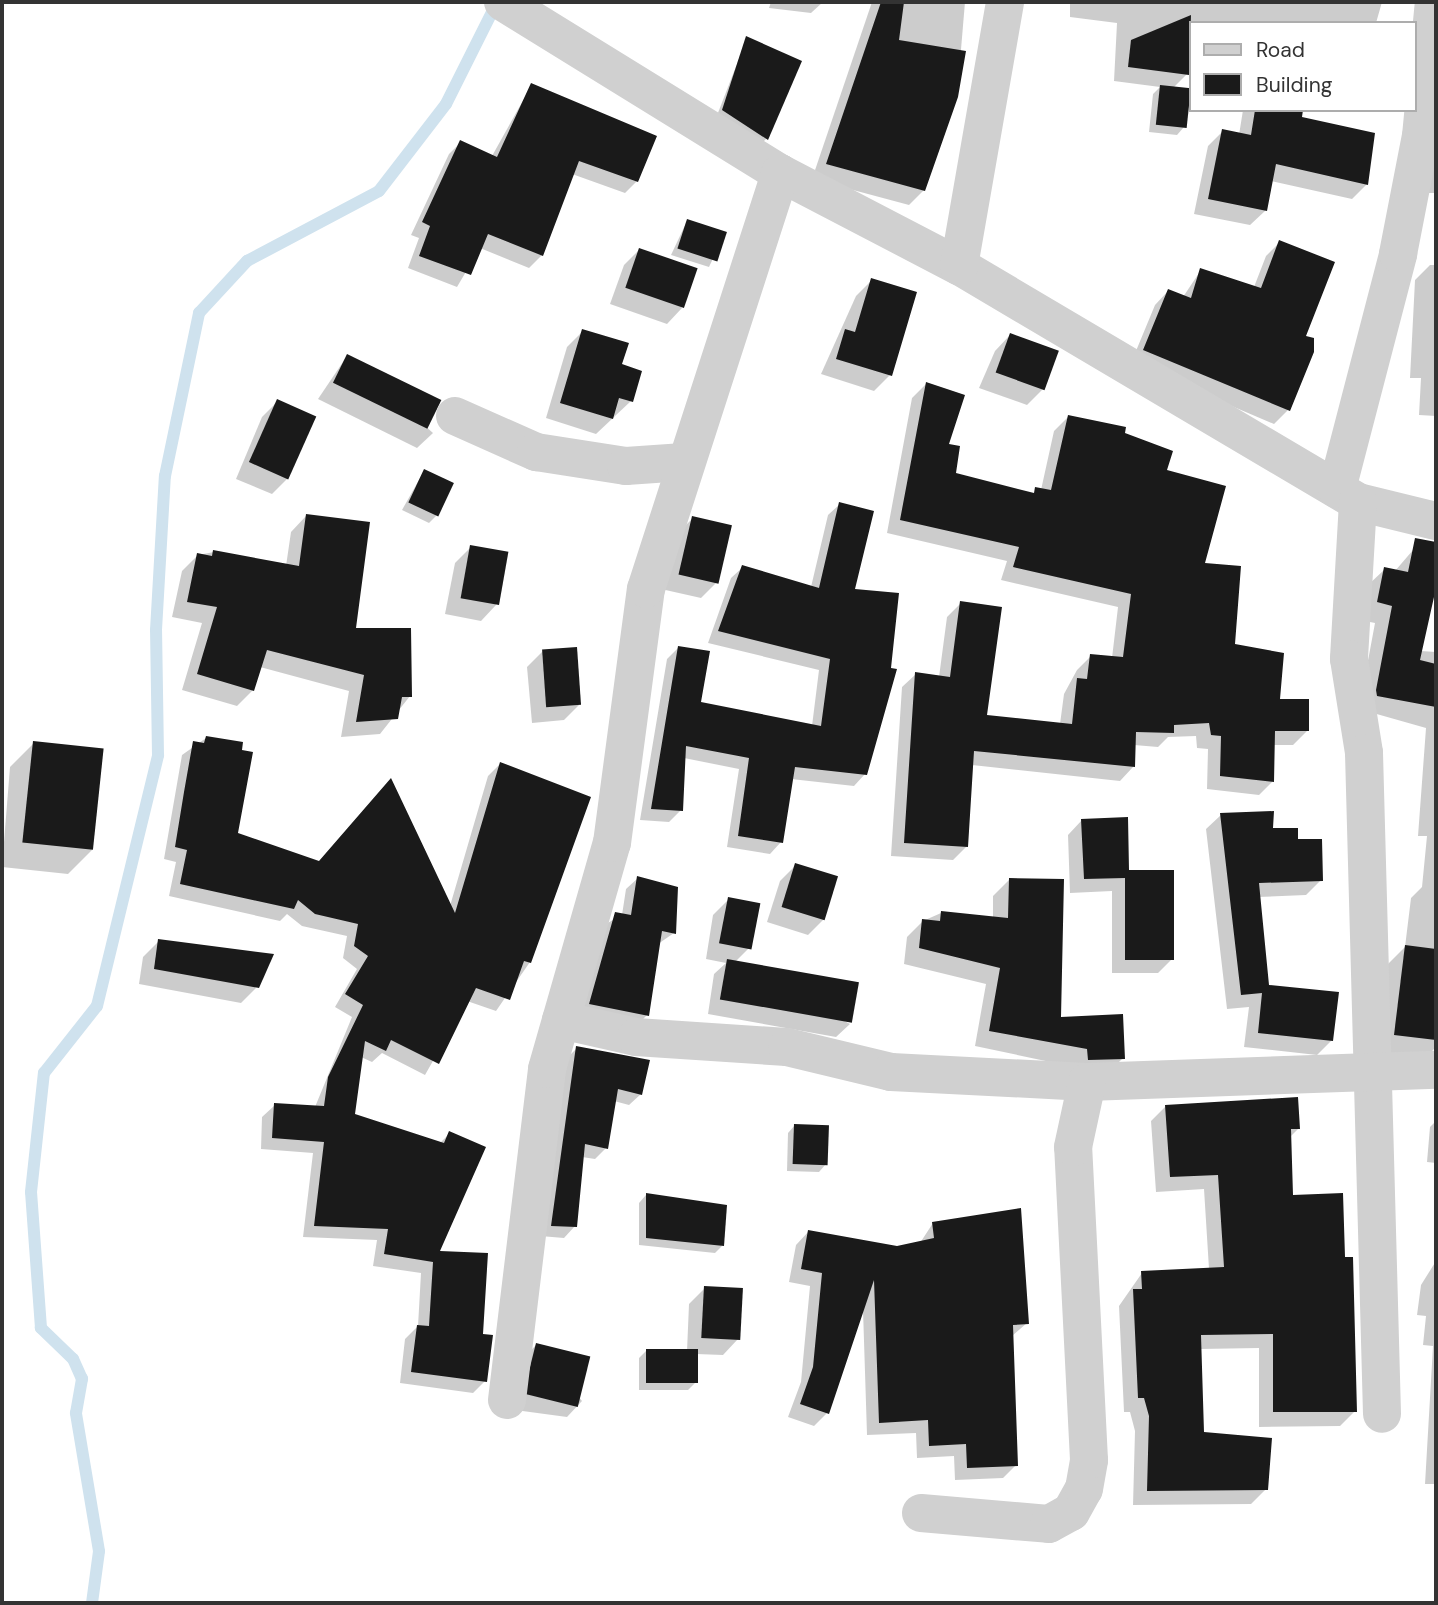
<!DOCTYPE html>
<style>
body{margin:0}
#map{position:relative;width:1438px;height:1605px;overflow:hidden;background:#fff;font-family:"DM Sans",sans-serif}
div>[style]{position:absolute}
.shadow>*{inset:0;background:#0003}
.stream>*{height:12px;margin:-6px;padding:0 6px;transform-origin:6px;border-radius:6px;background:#cfe2ee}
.building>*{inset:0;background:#1a1a1a;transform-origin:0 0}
.minor>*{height:38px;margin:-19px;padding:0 19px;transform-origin:19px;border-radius:19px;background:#d0d0d0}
span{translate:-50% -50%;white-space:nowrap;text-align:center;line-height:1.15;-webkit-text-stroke:7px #fff;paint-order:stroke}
.frame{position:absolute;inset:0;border:4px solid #333;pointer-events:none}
.legend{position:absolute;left:1189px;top:21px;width:228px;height:91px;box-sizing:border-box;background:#fff;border:2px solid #adadad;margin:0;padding:9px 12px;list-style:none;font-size:21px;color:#333}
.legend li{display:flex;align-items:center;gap:14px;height:35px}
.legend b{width:35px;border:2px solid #adadad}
</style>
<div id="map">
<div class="shadow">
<i style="clip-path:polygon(771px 2px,823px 2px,811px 13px,769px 8px)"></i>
<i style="clip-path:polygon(872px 2px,965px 2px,957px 97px,924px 190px,909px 205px,812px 179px)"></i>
<i style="clip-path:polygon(1070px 2px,1382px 2px,1376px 23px,1191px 23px,1187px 74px,1173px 88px,1184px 127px,1177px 135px,1149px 132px,1153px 94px,1160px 87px,1114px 81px,1117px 23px,1070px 17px)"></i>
<i style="clip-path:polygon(747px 38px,766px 139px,759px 146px,716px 118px)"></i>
<i style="clip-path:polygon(531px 86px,637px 181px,625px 193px,572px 174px,542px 255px,529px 268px,480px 248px,457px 287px,408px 268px,419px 238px,411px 235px,449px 154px,461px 142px,492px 156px)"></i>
<i style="clip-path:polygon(1243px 110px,1302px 110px,1300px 118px,1367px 184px,1352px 199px,1271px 181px,1265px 211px,1250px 225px,1194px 214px,1208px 146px,1223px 131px,1239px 135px)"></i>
<i style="clip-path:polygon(1436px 154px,1436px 193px,1427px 193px)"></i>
<i style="clip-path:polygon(687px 221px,725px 233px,709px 267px,671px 255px)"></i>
<i style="clip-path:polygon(1280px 242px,1304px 337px,1288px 410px,1274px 424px,1131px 363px,1155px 305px,1168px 291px,1183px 297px,1201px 270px,1254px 287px,1266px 256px)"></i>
<i style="clip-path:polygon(639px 250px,682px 308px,667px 324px,610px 304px,624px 265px)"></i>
<i style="clip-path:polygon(1430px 265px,1436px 265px,1436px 416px,1419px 415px,1421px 378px,1410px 378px,1415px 280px)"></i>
<i style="clip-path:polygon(872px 280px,890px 375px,874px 391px,821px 374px,856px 296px)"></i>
<i style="clip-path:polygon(583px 331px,620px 366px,631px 401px,596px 434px,546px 418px,567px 347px)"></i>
<i style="clip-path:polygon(1010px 335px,1043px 389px,1027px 405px,979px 388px,995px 351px)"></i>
<i style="clip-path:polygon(347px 356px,433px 433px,417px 448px,318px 399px)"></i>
<i style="clip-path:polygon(926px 384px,954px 474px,1031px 494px,1041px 490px,1054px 431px,1068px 417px,1123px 434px,1165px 472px,1233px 646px,1307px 731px,1293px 745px,1273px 745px,1273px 781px,1259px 795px,1207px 789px,1208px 749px,1197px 748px,1196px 736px,1168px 737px,1158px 747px,1134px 745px,1133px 767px,1120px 781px,972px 765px,967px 846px,953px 860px,891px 856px,902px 687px,916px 674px,939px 677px,947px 617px,961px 603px,985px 717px,1060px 724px,1064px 694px,1077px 670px,1091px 656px,1112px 658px,1118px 607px,1001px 580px,1007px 561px,887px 533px,912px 398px)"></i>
<i style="clip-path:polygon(278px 401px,288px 478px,272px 494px,236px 479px,262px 417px)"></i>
<i style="clip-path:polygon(424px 471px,436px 516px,429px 523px,402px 510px)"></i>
<i style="clip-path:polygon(840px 504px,853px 590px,865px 774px,854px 786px,791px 779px,781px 842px,770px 854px,727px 847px,739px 769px,684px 758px,681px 810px,669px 822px,640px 820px,667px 659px,679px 647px,699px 704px,812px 726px,819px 670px,708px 643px,731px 578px,743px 567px,811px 587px,828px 515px)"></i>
<i style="clip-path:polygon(306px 516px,354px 630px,410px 696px,380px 734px,341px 737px,349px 691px,260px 667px,253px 690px,237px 706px,182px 690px,202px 623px,172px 617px,182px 571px,198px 555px,214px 552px,286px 566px,291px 532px)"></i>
<i style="clip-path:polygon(693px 518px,717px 582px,701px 598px,661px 589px,677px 534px)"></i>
<i style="clip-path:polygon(471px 547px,496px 605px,481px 621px,445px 614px,455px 563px)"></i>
<i style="clip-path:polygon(1413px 550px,1436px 554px,1421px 651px,1436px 652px,1436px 1047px,1425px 1058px,1377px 1052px,1388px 964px,1405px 947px,1411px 898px,1422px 887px,1427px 836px,1418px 836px,1426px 728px,1359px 709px,1375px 623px,1360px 620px,1367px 586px,1385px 569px,1395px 571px)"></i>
<i style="clip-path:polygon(543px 651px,580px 704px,564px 720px,532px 723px,527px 667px)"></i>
<i style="clip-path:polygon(206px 738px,236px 834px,450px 906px,488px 776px,500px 764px,530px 962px,496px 1011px,467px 1001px,425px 1075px,382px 1053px,372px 1062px,361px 1057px,353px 1115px,439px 1144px,450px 1133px,438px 1252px,481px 1335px,485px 1381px,473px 1393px,400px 1383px,405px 1339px,418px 1326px,421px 1273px,373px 1266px,377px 1240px,303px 1237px,313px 1153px,261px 1149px,262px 1117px,275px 1105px,315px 1107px,352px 1017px,335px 1007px,357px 969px,343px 958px,347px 936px,302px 926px,287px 914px,280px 921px,169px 896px,176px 862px,164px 859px,182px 755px)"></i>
<i style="clip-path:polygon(34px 743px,92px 850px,68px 874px,2px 867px,10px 767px)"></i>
<i style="clip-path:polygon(1221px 815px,1297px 841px,1321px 880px,1306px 895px,1258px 897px,1268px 986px,1332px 1040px,1317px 1055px,1244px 1047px,1249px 1007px,1227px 1009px,1206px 829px)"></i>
<i style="clip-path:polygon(1082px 820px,1128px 871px,1172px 959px,1158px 973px,1112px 973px,1112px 891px,1070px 893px,1068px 835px)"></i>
<i style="clip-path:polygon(796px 865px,824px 919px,808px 935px,767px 922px,780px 881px)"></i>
<i style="clip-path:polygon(638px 878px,674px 933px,658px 944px,647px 1015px,636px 1026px,578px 1015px,604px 925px,622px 915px,626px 889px)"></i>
<i style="clip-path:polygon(1009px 880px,1059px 1019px,1123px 1058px,1107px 1074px,975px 1046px,986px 984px,904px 964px,907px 937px,923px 921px,941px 913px,993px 918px,993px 896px)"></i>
<i style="clip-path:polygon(729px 899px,749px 948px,735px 962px,850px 1024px,836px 1037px,708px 1014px,714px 974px,726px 963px,706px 959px,713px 915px)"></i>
<i style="clip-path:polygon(159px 941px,257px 987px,241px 1003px,139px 984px,143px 957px)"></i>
<i style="clip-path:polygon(577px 1048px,641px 1094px,629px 1105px,614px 1101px,606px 1148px,595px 1159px,582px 1157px,575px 1226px,564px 1238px,540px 1236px,566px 1059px)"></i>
<i style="clip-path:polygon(1166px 1106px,1299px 1128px,1290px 1137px,1292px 1197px,1343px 1259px,1355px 1411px,1340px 1426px,1259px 1427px,1259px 1348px,1200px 1349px,1202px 1434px,1266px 1489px,1251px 1504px,1133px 1505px,1135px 1431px,1130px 1412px,1124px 1412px,1119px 1306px,1142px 1273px,1209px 1269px,1204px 1189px,1156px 1192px,1151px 1121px)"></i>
<i style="clip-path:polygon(1436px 1121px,1436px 1163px,1427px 1162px,1430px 1127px)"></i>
<i style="clip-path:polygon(795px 1125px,826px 1164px,819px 1172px,787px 1171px,788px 1133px)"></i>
<i style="clip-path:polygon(646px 1195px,722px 1246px,715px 1253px,639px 1245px,639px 1203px)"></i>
<i style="clip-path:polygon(933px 1223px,1027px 1323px,1012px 1336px,1016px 1465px,1003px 1478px,955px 1480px,954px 1456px,917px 1458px,916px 1433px,867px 1435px,863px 1310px,827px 1413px,814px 1426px,788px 1417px,801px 1382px,810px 1286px,789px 1282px,796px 1245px,809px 1231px,897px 1248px,920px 1243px)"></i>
<i style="clip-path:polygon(1436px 1261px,1436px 1484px,1425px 1484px,1433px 1346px,1423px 1345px,1426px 1316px,1417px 1315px,1421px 1285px)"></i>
<i style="clip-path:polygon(705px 1288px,738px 1339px,723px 1355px,696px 1354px,695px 1383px,688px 1390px,639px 1390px,639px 1358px,646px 1351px,687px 1351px,689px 1304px)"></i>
<i style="clip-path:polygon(536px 1345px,582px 1401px,567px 1417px,515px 1410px,521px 1361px)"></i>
</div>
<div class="stream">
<i style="left:92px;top:1603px;width:52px;rotate:-82.3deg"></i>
<i style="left:99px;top:1551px;width:140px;rotate:-99.5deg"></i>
<i style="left:76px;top:1413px;width:35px;rotate:-80deg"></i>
<i style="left:82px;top:1379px;width:22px;rotate:-114deg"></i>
<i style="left:73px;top:1359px;width:45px;rotate:-135.9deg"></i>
<i style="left:41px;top:1328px;width:136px;rotate:-94.2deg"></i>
<i style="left:31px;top:1192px;width:120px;rotate:-83.8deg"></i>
<i style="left:44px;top:1073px;width:85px;rotate:-51.7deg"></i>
<i style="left:97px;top:1006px;width:258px;rotate:-76.3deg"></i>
<i style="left:158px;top:755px;width:125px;rotate:-90.9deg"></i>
<i style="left:156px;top:630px;width:154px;rotate:-86.7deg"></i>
<i style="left:165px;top:476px;width:167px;rotate:-78.2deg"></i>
<i style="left:199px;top:313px;width:71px;rotate:-47.3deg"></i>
<i style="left:247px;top:261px;width:149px;rotate:-27.9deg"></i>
<i style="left:379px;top:191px;width:110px;rotate:-52.4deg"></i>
<i style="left:446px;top:104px;width:105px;rotate:-63.4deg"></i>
</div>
<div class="building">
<i style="clip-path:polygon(881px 2px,904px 2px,899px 40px,966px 51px,958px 97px,925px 191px,826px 164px)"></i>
<i style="clip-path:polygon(1191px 15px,1189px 75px,1128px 67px,1131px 40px)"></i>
<i style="clip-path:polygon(746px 36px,802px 61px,768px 140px,722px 110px)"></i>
<i style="clip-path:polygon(531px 83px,657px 136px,638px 182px,579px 161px,543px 256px,488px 234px,471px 275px,419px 256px,430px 226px,422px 222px,460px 140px,497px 157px)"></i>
<i style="left:1160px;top:85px;width:31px;height:40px;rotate:6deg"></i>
<i style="clip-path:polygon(1255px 110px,1303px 110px,1302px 117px,1375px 133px,1368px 185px,1276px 164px,1267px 211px,1208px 199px,1222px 129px,1251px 135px)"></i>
<i style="left:687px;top:219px;width:42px;height:31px;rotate:18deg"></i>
<i style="clip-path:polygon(1279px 240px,1335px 262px,1306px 336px,1314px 338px,1314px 352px,1290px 411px,1143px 350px,1168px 289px,1191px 298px,1200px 268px,1261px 288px)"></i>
<i style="left:639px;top:248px;width:62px;height:42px;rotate:19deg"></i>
<i style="clip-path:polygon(871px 278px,917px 292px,892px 376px,836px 359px,845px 329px,855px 332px)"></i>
<i style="clip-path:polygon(582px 329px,629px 343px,622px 364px,642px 371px,633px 402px,619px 398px,613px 419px,560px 403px)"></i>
<i style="left:1010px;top:333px;width:52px;height:42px;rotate:20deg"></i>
<i style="left:347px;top:354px;width:105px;height:32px;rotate:26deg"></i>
<i style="clip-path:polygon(926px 382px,965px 395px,949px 444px,960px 446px,956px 473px,1034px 493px,1035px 487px,1051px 490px,1068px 415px,1126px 427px,1125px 433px,1173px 451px,1167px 470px,1226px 486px,1205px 563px,1241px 566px,1235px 644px,1284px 653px,1280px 699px,1309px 699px,1309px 731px,1275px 731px,1274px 782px,1220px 776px,1221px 736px,1211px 735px,1209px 723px,1174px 725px,1174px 733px,1136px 732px,1135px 767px,974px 751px,968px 847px,904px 843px,915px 672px,950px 677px,960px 601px,1002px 607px,987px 715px,1072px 724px,1077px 678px,1087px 679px,1090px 654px,1123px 657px,1131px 594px,1013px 567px,1019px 547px,900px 520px)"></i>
<i style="left:277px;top:399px;width:43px;height:69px;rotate:24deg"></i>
<i style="left:424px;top:469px;width:33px;height:37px;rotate:25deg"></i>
<i style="clip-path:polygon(839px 502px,874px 511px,855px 589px,899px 593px,891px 668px,897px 669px,867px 775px,795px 767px,783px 843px,738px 836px,749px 758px,686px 746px,683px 811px,651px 809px,678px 646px,710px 651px,701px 702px,821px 726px,830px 659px,718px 631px,742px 565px,819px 588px)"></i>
<i style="clip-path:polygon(306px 514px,370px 522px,356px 628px,411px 628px,412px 697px,402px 697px,398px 719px,356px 722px,364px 675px,267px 650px,254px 691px,197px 674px,217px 607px,187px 602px,197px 553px,212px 556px,213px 550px,299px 566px)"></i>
<i style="left:692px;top:516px;width:41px;height:60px;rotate:13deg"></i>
<i style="clip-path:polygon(1415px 538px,1436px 542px,1436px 588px,1420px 660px,1436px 664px,1436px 707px,1377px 696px,1376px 690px,1392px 606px,1377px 602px,1384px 567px,1408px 572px)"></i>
<i style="left:470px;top:545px;width:39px;height:54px;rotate:10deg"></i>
<i style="left:577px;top:647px;width:58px;height:35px;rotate:86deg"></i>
<i style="clip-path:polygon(206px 736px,243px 742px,242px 750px,253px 752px,238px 833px,319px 861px,391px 778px,455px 913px,500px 762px,591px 797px,531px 963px,524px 961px,510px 1000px,476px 988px,439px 1064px,391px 1040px,386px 1051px,365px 1041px,355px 1114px,444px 1143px,449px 1131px,486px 1147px,440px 1251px,488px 1253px,483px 1334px,493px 1335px,487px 1382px,411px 1372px,417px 1325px,429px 1326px,433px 1262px,384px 1254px,388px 1229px,314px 1226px,324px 1142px,272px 1138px,274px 1103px,324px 1106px,328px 1077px,363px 1005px,345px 994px,368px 956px,354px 946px,358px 924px,315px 914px,298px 900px,294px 909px,180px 884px,187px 850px,175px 847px,184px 792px,193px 741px,204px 743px)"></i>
<i style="left:33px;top:741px;width:71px;height:102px;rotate:6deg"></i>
<i style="clip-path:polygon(1274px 811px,1273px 828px,1298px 828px,1298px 839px,1322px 839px,1323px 881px,1259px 883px,1269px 985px,1339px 992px,1333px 1041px,1258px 1033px,1262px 993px,1241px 995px,1220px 813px)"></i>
<i style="clip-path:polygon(1128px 817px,1129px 870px,1174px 870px,1174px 960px,1125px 960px,1125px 878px,1084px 879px,1081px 819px)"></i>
<i style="left:795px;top:863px;width:45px;height:46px;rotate:17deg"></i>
<i style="clip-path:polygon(637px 876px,678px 887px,676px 934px,662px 931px,649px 1016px,589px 1004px,615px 912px,631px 915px)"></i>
<i style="clip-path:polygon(1009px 878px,1064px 879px,1061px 1017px,1123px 1014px,1125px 1059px,1088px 1060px,1087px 1049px,989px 1031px,1000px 968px,919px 948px,922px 919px,940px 921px,941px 911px,1008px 918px)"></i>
<i style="left:728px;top:897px;width:33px;height:47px;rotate:11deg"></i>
<i style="clip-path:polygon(158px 939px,274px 954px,259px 988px,154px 969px)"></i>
<i style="clip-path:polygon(1405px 945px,1436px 949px,1436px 1040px,1394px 1035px)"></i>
<i style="left:727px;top:959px;width:134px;height:41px;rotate:10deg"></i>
<i style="clip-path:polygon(576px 1046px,650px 1060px,642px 1095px,618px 1089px,608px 1149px,585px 1144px,577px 1227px,551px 1226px)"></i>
<i style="clip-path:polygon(1298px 1097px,1300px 1129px,1291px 1129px,1293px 1195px,1343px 1193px,1345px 1257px,1353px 1257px,1357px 1412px,1273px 1412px,1273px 1334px,1201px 1335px,1204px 1432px,1272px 1438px,1268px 1490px,1147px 1491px,1149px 1416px,1144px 1398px,1138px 1398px,1133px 1289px,1142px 1289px,1141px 1271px,1224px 1267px,1218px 1175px,1170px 1177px,1165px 1105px)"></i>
<i style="left:794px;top:1124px;width:35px;height:40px;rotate:2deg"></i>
<i style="clip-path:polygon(646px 1193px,727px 1205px,724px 1246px,646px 1238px)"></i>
<i style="clip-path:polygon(1021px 1208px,1029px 1324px,1013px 1325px,1018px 1466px,967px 1468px,966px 1444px,929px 1446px,928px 1420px,879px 1423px,874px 1280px,829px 1414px,800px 1404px,813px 1367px,822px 1273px,801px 1269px,808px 1230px,897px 1246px,934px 1238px,932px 1222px)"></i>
<i style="left:704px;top:1286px;width:39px;height:52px;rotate:3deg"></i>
<i style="left:536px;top:1343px;width:56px;height:52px;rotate:14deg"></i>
<i style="left:646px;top:1349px;width:52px;height:34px"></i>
</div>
<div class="minor">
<i style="left:503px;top:2px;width:326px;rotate:31.7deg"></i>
<i style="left:780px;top:173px;width:202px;rotate:27.5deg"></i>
<i style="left:959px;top:266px;width:464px;rotate:30.6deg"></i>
<i style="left:1358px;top:502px;width:80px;rotate:13.7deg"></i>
<i style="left:959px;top:266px;width:268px;rotate:-80.1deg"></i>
<i style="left:455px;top:416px;width:89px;rotate:24deg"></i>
<i style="left:536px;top:452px;width:91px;rotate:8.8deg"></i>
<i style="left:626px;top:466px;width:58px;rotate:-3.9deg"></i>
<i style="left:1337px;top:489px;width:243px;rotate:-75.4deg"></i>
<i style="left:1398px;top:254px;width:120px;rotate:-79deg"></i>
<i style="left:1421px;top:136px;width:135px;rotate:-84.5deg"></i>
<i style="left:1358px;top:502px;width:157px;rotate:93.3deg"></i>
<i style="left:1349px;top:659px;width:95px;rotate:80.9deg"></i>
<i style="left:1364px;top:753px;width:661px;rotate:88.44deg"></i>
<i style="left:561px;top:1020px;width:77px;rotate:12.8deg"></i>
<i style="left:636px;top:1037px;width:151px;rotate:3.8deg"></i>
<i style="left:787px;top:1047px;width:107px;rotate:13.5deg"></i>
<i style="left:891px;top:1072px;width:196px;rotate:2.9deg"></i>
<i style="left:1087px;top:1082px;width:349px;rotate:-2deg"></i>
<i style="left:507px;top:1400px;width:333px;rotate:-83.1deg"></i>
<i style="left:547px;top:1069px;width:235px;rotate:-74deg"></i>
<i style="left:612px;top:843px;width:256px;rotate:-82.4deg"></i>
<i style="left:646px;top:589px;width:437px;rotate:-72.1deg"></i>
<i style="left:921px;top:1513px;width:128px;rotate:4.9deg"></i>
<i style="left:1049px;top:1524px;width:25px;rotate:-29deg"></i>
<i style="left:1071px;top:1512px;width:26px;rotate:-61deg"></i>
<i style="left:1084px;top:1489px;width:29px;rotate:-80deg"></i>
<i style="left:1089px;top:1460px;width:313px;rotate:-92.9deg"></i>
<i style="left:1073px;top:1147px;width:66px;rotate:-77.8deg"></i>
</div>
<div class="frame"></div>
<ul class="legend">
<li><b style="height:9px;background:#d0d0d0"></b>Road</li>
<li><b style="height:19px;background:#1a1a1a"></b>Building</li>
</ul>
</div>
